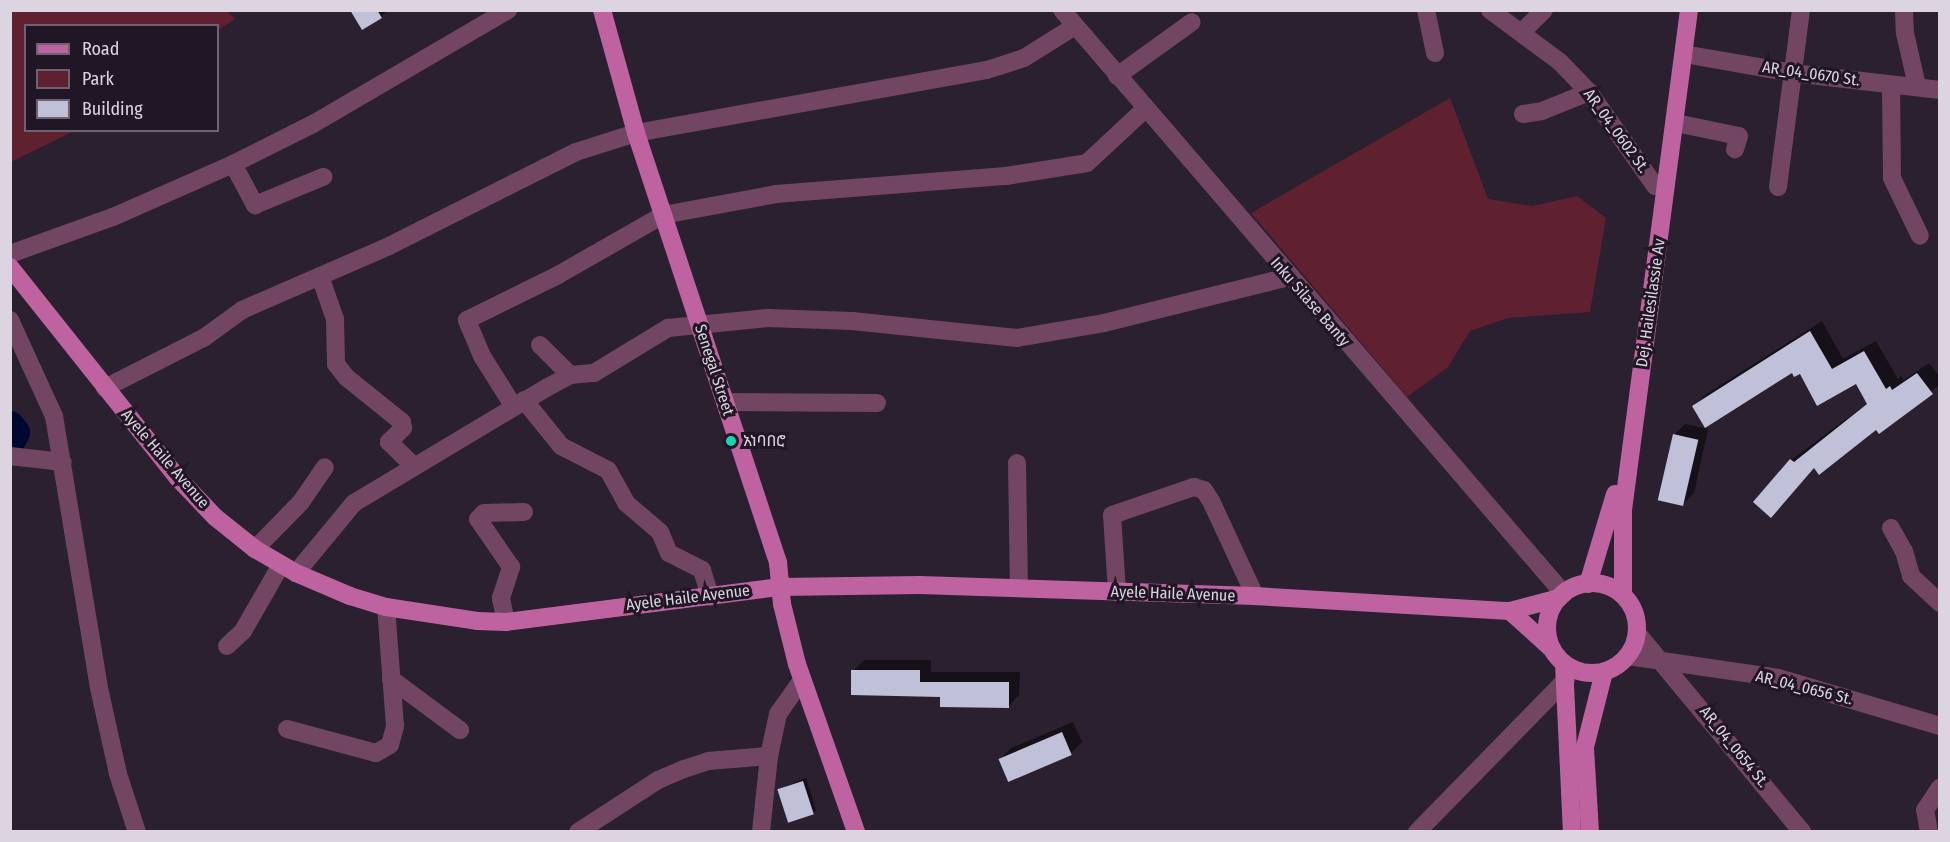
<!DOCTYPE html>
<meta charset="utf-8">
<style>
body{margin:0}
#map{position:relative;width:1950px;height:842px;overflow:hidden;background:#2a2030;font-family:"Fira Sans Condensed","Noto Sans Ethiopic",sans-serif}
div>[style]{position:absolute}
.green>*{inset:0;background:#5f202f}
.shadow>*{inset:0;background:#0007}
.river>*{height:27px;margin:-13.5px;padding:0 13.5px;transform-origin:13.5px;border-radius:13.5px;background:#00082f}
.building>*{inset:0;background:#c0c0d9;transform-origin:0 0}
.minor>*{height:18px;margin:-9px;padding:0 9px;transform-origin:9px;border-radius:9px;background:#724662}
.major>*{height:18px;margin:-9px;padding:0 9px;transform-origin:9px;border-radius:9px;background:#be63a0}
.major>.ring{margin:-9px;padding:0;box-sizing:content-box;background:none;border:18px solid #be63a0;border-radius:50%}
.dots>*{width:16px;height:16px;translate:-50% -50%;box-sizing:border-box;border:3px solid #211626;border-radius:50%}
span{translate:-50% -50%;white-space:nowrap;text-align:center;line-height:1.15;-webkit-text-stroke:6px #211626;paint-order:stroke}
.street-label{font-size:16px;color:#dcd5e1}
.poi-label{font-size:16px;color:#dcd5e1}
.left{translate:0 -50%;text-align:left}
.frame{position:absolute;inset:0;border:12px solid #dcd5e1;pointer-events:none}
.legend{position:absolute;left:24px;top:24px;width:195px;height:108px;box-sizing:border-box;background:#211626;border:2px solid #6c6271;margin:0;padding:8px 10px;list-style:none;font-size:18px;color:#dcd5e1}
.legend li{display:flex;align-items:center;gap:12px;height:30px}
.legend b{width:30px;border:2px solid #6c6271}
</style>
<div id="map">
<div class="green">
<i style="clip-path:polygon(227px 11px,235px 19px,218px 30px,218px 26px,26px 26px,26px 130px,74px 131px,11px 162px,11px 11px)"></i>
<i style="clip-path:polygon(1450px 98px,1488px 199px,1533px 206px,1577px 196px,1606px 218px,1590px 312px,1508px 318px,1470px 331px,1448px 367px,1407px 397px,1251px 213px)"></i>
</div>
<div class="shadow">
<i style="clip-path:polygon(352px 10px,385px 10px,386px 12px,381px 17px)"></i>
<i style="clip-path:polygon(1822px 321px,1843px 359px,1876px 341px,1898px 379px,1901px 376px,1904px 380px,1929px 363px,1940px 377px,1940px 385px,1815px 467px,1782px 505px,1791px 460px,1868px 403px,1857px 382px,1792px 371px,1706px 426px,1694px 406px,1705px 395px)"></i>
<i style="clip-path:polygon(1685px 424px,1708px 429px,1694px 493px,1683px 504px,1674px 435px)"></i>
<i style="clip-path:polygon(864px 660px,931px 660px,931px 672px,1020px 672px,1019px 695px,1008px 707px,941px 695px,853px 671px)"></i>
<i style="clip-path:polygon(1073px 722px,1082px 742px,1071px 753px,1000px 759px,1011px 748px)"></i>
<i style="clip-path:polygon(806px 778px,816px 810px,813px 813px,779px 789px)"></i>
</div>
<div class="river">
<i style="left:10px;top:424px;width:10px;rotate:53deg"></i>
<i style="left:16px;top:432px;width:13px;rotate:117deg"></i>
</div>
<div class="building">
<i style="clip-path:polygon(350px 10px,377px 10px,382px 18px,362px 30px)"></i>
<i style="clip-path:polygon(1810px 331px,1832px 369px,1864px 351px,1886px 389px,1890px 386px,1892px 390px,1917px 373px,1933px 394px,1879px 434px,1876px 430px,1819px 475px,1814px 468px,1771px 518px,1753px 502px,1790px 459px,1794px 462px,1867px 404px,1856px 384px,1817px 406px,1800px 374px,1794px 377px,1792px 373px,1705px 428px,1692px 406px)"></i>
<i style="left:1673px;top:434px;width:26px;height:68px;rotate:13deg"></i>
<i style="clip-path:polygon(851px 670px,920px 670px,920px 682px,1009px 682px,1009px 708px,940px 707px,940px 697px,851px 695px)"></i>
<i style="left:1062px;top:732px;width:25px;height:69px;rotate:67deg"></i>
<i style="left:803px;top:781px;width:35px;height:27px;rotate:72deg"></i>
</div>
<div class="minor">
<i style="left:1062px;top:10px;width:770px;rotate:49.32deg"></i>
<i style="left:1426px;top:10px;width:44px;rotate:78.2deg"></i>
<i style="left:1490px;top:10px;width:87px;rotate:36.6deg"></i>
<i style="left:1560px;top:62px;width:42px;rotate:46deg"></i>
<i style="left:1589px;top:92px;width:115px;rotate:54.9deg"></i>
<i style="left:1904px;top:10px;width:23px;rotate:88deg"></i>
<i style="left:1905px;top:33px;width:54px;rotate:77.2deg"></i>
<i style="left:1522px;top:32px;width:31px;rotate:-45deg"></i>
<i style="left:1684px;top:54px;width:111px;rotate:9.9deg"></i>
<i style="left:1793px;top:73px;width:148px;rotate:6.6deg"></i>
<i style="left:1117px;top:76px;width:92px;rotate:-35.8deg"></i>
<i style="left:1891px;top:86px;width:92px;rotate:89.4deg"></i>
<i style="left:1892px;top:178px;width:64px;rotate:64.2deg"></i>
<i style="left:1523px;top:114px;width:19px;rotate:-9deg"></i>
<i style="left:1542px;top:111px;width:51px;rotate:-22deg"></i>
<i style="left:1676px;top:123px;width:64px;rotate:11.7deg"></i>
<i style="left:1739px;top:136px;width:14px;rotate:107deg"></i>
<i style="left:233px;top:164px;width:47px;rotate:61.8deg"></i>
<i style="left:255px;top:205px;width:74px;rotate:-22.4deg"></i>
<i style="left:1778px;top:187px;width:178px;rotate:-82.6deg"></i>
<i style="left:10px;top:254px;width:109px;rotate:-19.8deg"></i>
<i style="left:113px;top:217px;width:131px;rotate:-23.8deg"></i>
<i style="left:233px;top:164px;width:89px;rotate:-26.6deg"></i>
<i style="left:313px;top:124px;width:226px;rotate:-30.3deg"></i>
<i style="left:320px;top:276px;width:46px;rotate:70.8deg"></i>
<i style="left:335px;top:319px;width:45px;rotate:88.7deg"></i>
<i style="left:336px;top:364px;width:16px;rotate:52deg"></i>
<i style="left:346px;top:377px;width:72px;rotate:38.8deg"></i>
<i style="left:402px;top:422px;width:6px;rotate:81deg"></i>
<i style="left:403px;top:428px;width:20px;rotate:135deg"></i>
<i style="left:389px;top:442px;width:33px;rotate:44deg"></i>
<i style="left:10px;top:320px;width:106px;rotate:65.4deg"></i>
<i style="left:54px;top:416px;width:276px;rotate:80.6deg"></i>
<i style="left:99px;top:688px;width:88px;rotate:77.5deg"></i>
<i style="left:118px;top:774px;width:61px;rotate:71.9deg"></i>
<i style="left:540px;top:345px;width:42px;rotate:45deg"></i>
<i style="left:105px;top:388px;width:112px;rotate:-27deg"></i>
<i style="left:205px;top:337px;width:46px;rotate:-36.1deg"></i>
<i style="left:242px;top:310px;width:160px;rotate:-23.5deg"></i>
<i style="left:389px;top:246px;width:209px;rotate:-26.7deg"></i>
<i style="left:576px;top:152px;width:63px;rotate:-17.6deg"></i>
<i style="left:636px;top:133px;width:357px;rotate:-10.2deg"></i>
<i style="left:987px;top:70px;width:39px;rotate:-18deg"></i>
<i style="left:1024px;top:58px;width:60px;rotate:-32.1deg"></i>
<i style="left:524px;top:400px;width:59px;rotate:51.2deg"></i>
<i style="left:561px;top:446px;width:53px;rotate:27.1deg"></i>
<i style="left:608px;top:470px;width:38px;rotate:61deg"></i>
<i style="left:626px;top:503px;width:45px;rotate:40.5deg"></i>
<i style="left:660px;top:532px;width:23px;rotate:67deg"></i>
<i style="left:669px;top:553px;width:37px;rotate:27deg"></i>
<i style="left:702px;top:570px;width:28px;rotate:73deg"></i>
<i style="left:725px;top:402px;width:152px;rotate:0.4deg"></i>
<i style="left:514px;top:407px;width:60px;rotate:-122.1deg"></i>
<i style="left:482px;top:356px;width:39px;rotate:-113deg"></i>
<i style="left:467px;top:320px;width:102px;rotate:-26.3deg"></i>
<i style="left:558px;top:275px;width:121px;rotate:-29.7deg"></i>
<i style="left:663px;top:215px;width:115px;rotate:-10.5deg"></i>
<i style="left:776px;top:194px;width:231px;rotate:-4.5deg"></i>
<i style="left:1006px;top:176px;width:82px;rotate:-9.1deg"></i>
<i style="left:1087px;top:163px;width:79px;rotate:-43deg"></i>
<i style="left:10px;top:456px;width:53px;rotate:6.5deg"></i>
<i style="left:1017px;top:463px;width:125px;rotate:89.1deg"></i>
<i style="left:1891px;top:528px;width:26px;rotate:61deg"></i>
<i style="left:1904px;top:551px;width:26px;rotate:74deg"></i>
<i style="left:1911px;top:576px;width:40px;rotate:43deg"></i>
<i style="left:255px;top:549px;width:66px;rotate:-45.6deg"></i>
<i style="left:301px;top:502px;width:42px;rotate:-55.6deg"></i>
<i style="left:296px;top:573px;width:91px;rotate:-50.4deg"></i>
<i style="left:354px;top:503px;width:224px;rotate:-30.9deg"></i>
<i style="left:546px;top:388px;width:27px;rotate:-28deg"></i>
<i style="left:570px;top:375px;width:24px;rotate:-5deg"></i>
<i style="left:594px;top:373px;width:87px;rotate:-31.3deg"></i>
<i style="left:668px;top:328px;width:100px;rotate:-5.7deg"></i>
<i style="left:768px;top:318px;width:84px;rotate:2deg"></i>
<i style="left:852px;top:321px;width:166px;rotate:5.9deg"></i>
<i style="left:1017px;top:338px;width:88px;rotate:-9.8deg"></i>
<i style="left:1104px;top:323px;width:190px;rotate:-14deg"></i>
<i style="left:1117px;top:592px;width:77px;rotate:-93.7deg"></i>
<i style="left:1112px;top:515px;width:87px;rotate:-18.9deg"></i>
<i style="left:1194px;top:487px;width:10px;rotate:17deg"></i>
<i style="left:1204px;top:490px;width:13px;rotate:58deg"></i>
<i style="left:1211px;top:501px;width:105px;rotate:65.1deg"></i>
<i style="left:506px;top:622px;width:25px;rotate:-102deg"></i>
<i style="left:501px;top:598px;width:33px;rotate:-72deg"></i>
<i style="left:511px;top:567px;width:58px;rotate:-124.5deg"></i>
<i style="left:478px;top:519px;width:8px;rotate:-45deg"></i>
<i style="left:484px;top:513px;width:40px;rotate:-1.4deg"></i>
<i style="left:1637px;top:633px;width:259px;rotate:50.3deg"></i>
<i style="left:227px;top:646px;width:22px;rotate:-43deg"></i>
<i style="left:243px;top:631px;width:76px;rotate:-60.1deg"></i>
<i style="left:1628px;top:656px;width:152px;rotate:8.3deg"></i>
<i style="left:1778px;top:678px;width:169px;rotate:16.5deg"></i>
<i style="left:391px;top:679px;width:86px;rotate:36.5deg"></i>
<i style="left:287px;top:729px;width:92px;rotate:15.1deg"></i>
<i style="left:376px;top:753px;width:16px;rotate:-30deg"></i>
<i style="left:390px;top:745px;width:20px;rotate:-75deg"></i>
<i style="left:395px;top:726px;width:119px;rotate:-94.3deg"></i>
<i style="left:578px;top:832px;width:95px;rotate:-33deg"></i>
<i style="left:658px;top:780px;width:28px;rotate:-23deg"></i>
<i style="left:684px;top:769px;width:25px;rotate:-18deg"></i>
<i style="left:708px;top:761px;width:61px;rotate:-4.7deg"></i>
<i style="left:769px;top:756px;width:43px;rotate:-77.9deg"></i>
<i style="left:778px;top:714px;width:42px;rotate:-54.8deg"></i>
<i style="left:761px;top:832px;width:76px;rotate:-84deg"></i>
<i style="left:1417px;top:832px;width:213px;rotate:-45.6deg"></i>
<i style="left:1929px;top:832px;width:22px;rotate:-100deg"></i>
<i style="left:1925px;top:810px;width:27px;rotate:-56deg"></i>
</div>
<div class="major">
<i style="left:602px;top:10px;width:128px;rotate:74.5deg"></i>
<i style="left:636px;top:133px;width:453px;rotate:71.7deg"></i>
<i style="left:778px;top:563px;width:41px;rotate:84.4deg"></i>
<i style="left:782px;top:604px;width:62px;rotate:76deg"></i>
<i style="left:797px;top:664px;width:178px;rotate:70.6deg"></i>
<i style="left:10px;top:267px;width:268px;rotate:51.5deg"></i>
<i style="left:177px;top:477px;width:55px;rotate:46.5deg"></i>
<i style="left:215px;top:517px;width:51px;rotate:38.7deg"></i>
<i style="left:255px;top:549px;width:48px;rotate:30.3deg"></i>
<i style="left:296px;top:573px;width:59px;rotate:23.1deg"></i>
<i style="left:350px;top:596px;width:38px;rotate:17deg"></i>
<i style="left:386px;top:607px;width:92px;rotate:8.7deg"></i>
<i style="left:477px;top:621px;width:29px;rotate:2deg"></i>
<i style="left:506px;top:622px;width:276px;rotate:-7.3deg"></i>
<i style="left:780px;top:587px;width:140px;rotate:-0.8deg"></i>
<i style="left:920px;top:585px;width:335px;rotate:1.9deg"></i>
<i style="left:1255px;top:596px;width:255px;rotate:3.4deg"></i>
<i style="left:1510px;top:611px;width:51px;rotate:-14.9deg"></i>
<i class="ring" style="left:1547px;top:583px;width:72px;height:72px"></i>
<i style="left:1588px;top:584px;width:94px;rotate:-73.3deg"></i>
<i style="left:1623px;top:595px;width:85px;rotate:-90deg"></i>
<i style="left:1623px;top:510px;width:504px;rotate:-82.48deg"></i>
<i style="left:1510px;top:611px;width:57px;rotate:42.1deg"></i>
<i style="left:1564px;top:664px;width:168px;rotate:87.3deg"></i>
<i style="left:1590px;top:832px;width:85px;rotate:-93.4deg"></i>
<i style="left:1585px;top:747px;width:77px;rotate:-75.8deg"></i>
</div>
<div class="dots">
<i style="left:731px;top:441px;background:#19d5b2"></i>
</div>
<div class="street-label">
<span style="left:1811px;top:74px;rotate:8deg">AR_04_0670 St.</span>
<span style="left:1616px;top:131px;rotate:54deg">AR_04_0602 St.</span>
<span style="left:1310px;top:302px;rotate:49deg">Inku Silase Banty</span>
<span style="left:1651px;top:303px;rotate:-82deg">Dej. Hailesilassie Av</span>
<span style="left:714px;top:370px;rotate:72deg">Senegal Street</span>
<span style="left:165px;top:459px;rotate:49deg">Ayele Haile Avenue</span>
<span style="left:1173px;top:594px;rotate:2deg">Ayele Haile Avenue</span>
<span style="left:688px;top:598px;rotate:-7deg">Ayele Haile Avenue</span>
<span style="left:1804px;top:688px;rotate:14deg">AR_04_0656 St.</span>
<span style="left:1734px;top:747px;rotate:51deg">AR_04_0654 St.</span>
</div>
<div class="poi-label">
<span class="left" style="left:743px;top:441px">አነባበሮ</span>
</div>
<div class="frame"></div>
<ul class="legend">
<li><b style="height:8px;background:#be63a0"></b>Road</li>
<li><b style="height:16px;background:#5f202f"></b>Park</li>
<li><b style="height:16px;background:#c0c0d9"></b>Building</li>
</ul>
</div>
